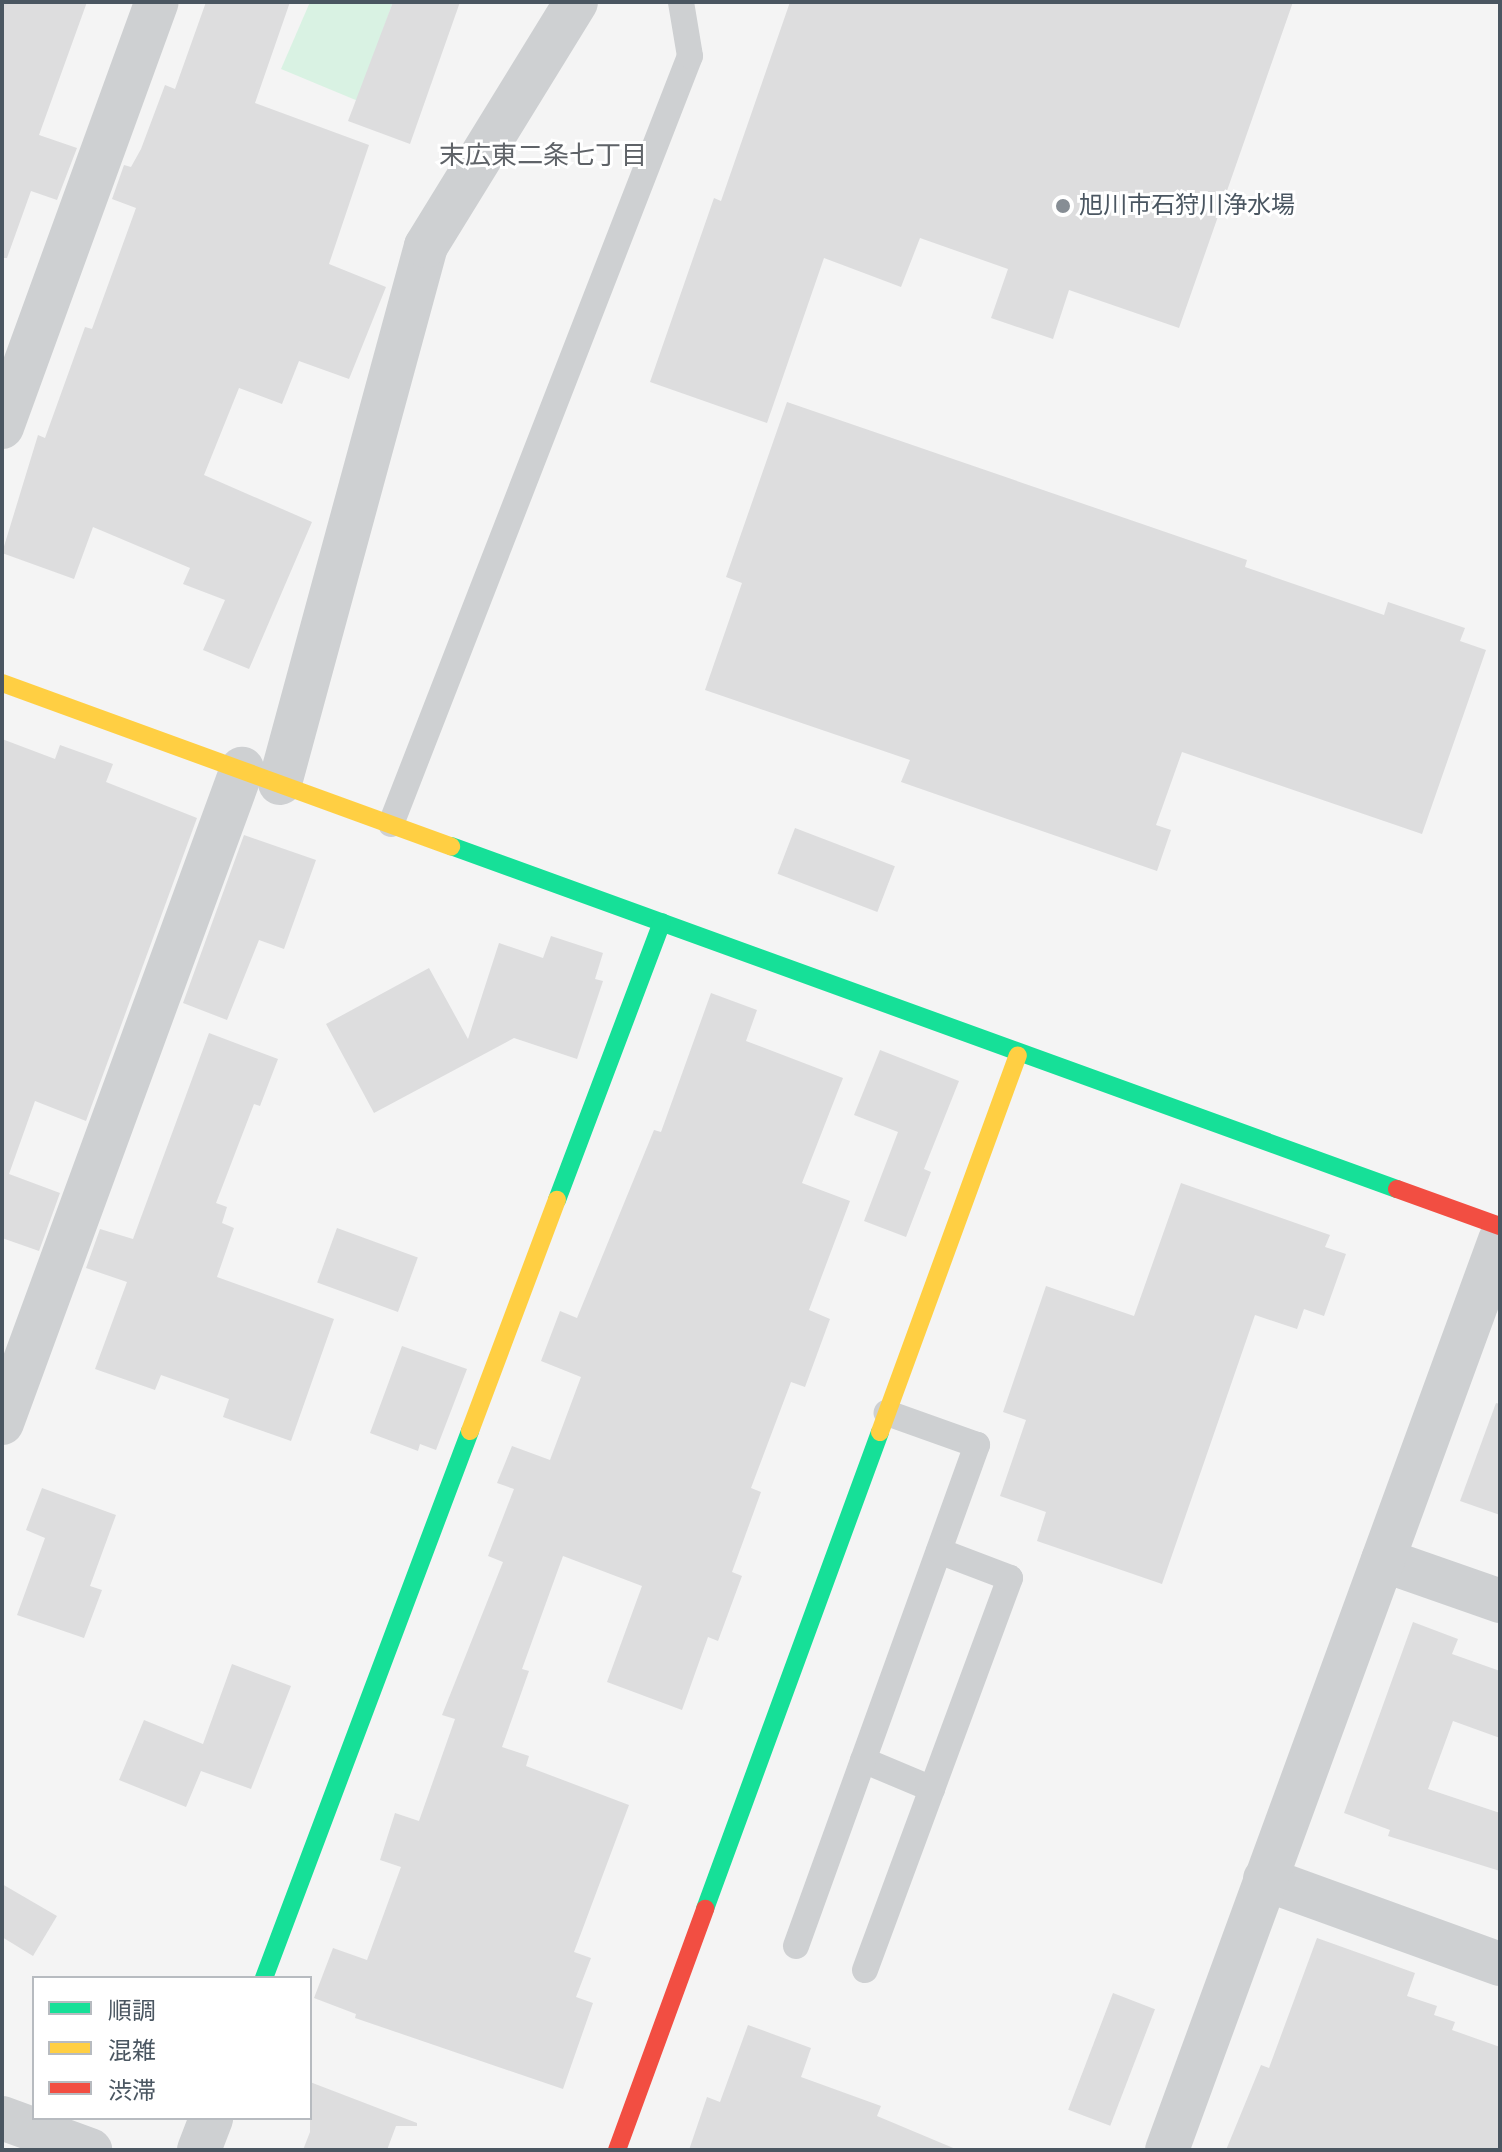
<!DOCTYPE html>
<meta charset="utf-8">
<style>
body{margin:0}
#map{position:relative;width:1502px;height:2152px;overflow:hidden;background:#f4f4f4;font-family:Karla,"Noto Sans JP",sans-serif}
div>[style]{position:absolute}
.green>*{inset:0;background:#d9f2e3}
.building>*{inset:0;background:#ddddde;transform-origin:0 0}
.lane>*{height:26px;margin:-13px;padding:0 13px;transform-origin:13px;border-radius:13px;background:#ced0d2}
.street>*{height:44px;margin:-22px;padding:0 22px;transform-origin:22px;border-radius:22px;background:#ced0d2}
.fast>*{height:18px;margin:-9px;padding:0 9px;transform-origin:9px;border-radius:9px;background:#16e098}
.slow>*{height:18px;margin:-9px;padding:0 9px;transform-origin:9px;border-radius:9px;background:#ffcf43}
.jam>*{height:18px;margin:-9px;padding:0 9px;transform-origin:9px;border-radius:9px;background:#f24e42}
.dots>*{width:22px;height:22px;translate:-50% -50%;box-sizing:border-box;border:4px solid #fff;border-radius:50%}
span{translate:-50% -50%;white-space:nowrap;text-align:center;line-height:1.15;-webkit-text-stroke:6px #fff;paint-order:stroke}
.poi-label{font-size:24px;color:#4a5661}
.left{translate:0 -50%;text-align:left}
.neighbourhood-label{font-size:26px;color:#5f6368}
.frame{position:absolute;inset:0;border:4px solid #4a5661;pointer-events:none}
.legend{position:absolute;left:32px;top:1976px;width:280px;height:144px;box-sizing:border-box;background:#fff;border:2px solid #b7bbc0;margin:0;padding:10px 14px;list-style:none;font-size:24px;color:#4a5661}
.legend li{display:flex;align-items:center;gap:16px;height:40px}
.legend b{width:40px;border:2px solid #b7bbc0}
</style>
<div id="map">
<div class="green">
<i style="clip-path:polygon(310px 2px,393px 2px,358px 101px,281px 69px)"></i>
</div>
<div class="building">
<i style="clip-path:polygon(2px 2px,87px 2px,39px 135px,77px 148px,57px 200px,31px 191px,7px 258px,2px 258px)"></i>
<i style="clip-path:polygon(206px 2px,290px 2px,255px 103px,369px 145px,329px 264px,386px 287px,349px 379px,299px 361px,282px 404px,239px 388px,204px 475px,312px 522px,249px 669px,203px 650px,225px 600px,183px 584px,190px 568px,93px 527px,74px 579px,2px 553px,38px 435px,45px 438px,85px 327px,92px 329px,136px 208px,112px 199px,124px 165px,131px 167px,141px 149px,165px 85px,175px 89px)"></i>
<i style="clip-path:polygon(393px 2px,460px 2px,410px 144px,348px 121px)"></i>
<i style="clip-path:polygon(790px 2px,1293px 2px,1179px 328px,1069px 290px,1053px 339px,991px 318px,1008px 269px,920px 238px,901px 287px,824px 258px,767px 423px,650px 382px,714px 198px,721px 201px)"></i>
<i style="clip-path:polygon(787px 402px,1247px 560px,1245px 567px,1384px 615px,1388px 602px,1465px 628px,1460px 641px,1486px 650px,1422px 834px,1182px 752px,1156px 825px,1171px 830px,1157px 871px,901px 782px,910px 760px,705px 690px,742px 583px,726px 577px)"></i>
<i style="clip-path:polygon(2px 739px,55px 759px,60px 745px,113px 764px,106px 782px,197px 818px,86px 1121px,35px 1101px,9px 1174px,60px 1193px,39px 1251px,2px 1238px)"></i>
<i style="left:795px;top:828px;width:107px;height:49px;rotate:21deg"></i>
<i style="clip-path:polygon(244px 835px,316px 860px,284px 949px,259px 940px,227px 1020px,183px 1003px)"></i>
<i style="clip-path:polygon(551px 936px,603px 953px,595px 979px,603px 981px,577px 1059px,514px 1038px,374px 1113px,326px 1024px,429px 968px,468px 1039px,499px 943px,543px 958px)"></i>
<i style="clip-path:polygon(711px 993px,757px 1010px,746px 1041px,843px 1078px,802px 1183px,850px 1201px,809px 1310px,830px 1319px,805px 1387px,791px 1382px,751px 1488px,761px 1492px,732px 1572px,742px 1576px,718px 1641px,708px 1637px,682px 1710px,607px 1682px,642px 1586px,563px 1556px,522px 1669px,529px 1671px,502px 1747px,529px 1756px,526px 1766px,629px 1805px,574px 1952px,591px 1958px,576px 1997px,593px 2003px,563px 2089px,355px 2018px,356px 2014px,314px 1998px,333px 1948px,367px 1960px,401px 1867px,380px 1860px,395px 1813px,419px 1821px,455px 1719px,442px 1715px,503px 1562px,488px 1556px,514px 1489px,497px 1483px,512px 1446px,550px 1460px,581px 1377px,541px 1361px,560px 1311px,577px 1318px,654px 1130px,661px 1132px)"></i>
<i style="clip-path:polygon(209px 1033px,278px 1059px,260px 1106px,254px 1104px,216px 1203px,227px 1207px,222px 1223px,234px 1228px,217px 1277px,334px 1319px,291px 1441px,223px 1417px,229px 1399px,161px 1375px,155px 1390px,95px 1369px,127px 1282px,86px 1268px,100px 1229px,133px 1239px)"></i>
<i style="clip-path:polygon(880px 1050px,959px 1081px,924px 1169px,931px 1172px,906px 1237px,864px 1221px,898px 1132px,854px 1115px)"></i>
<i style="clip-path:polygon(1181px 1183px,1330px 1235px,1325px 1247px,1346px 1254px,1324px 1316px,1304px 1309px,1297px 1329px,1255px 1315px,1162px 1584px,1037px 1541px,1046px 1512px,1000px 1496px,1026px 1420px,1003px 1412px,1046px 1286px,1134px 1316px)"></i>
<i style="left:337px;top:1228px;width:86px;height:58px;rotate:20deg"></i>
<i style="clip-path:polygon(402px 1346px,467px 1369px,436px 1450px,420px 1444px,418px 1451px,370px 1433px)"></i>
<i style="clip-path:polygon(1496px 1403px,1500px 1404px,1500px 1515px,1460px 1501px)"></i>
<i style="clip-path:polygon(42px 1488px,116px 1515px,90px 1586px,102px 1590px,84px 1638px,17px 1615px,45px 1538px,26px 1530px)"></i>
<i style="clip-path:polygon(1413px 1622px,1458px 1639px,1452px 1654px,1500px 1671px,1500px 1738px,1453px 1721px,1428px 1789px,1500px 1813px,1500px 1871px,1388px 1836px,1390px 1830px,1344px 1813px)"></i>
<i style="clip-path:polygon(232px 1664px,291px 1686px,251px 1789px,201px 1771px,186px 1807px,119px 1780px,144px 1720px,203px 1744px)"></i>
<i style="clip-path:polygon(2px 1884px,57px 1916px,33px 1956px,2px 1937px)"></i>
<i style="clip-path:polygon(1317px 1938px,1415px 1973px,1407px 1996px,1437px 2006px,1434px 2015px,1455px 2022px,1452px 2030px,1500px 2047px,1500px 2150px,1226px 2150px,1261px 2065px,1269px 2068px)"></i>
<i style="left:1113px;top:1993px;width:45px;height:125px;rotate:21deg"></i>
<i style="clip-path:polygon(748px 2025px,811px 2048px,801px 2077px,881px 2106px,877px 2116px,958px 2150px,689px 2150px,707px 2097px,720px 2102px)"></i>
<i style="clip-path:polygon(310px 2082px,417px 2123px,417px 2126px,396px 2126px,387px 2150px,303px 2150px,310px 2132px)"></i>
</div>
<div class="lane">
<i style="left:391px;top:824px;width:824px;rotate:-68.73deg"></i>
<i style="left:690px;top:56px;width:55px;rotate:-99.5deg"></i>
<i style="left:863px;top:1760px;width:75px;rotate:22.8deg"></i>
<i style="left:796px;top:1946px;width:533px;rotate:-70.14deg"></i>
<i style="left:977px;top:1445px;width:96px;rotate:-160.4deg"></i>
<i style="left:865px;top:1970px;width:418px;rotate:-69.7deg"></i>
<i style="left:1010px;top:1578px;width:76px;rotate:-159.2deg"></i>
</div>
<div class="street">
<i style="left:2px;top:427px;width:452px;rotate:-70deg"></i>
<i style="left:280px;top:783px;width:556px;rotate:-74.79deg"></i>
<i style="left:426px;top:246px;width:286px;rotate:-58.4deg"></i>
<i style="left:2px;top:1423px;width:697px;rotate:-69.85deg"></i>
<i style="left:1383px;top:1560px;width:124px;rotate:19.3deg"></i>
<i style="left:1265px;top:1879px;width:250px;rotate:19.9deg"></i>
<i style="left:2px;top:2118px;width:94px;rotate:20deg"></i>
<i style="left:199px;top:2150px;width:34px;rotate:-69deg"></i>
<i style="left:1167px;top:2150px;width:969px;rotate:-69.9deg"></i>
</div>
<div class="fast">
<i style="left:451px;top:846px;width:1006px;rotate:19.93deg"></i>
<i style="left:557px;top:1200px;width:297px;rotate:-69.3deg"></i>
<i style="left:705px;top:1909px;width:508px;rotate:-69.85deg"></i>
<i style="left:264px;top:1978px;width:585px;rotate:-69.36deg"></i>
</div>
<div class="slow">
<i style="left:2px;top:683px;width:478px;rotate:20deg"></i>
<i style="left:470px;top:1431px;width:247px;rotate:-69.4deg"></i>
<i style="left:880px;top:1432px;width:401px;rotate:-69.9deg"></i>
</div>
<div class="jam">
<i style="left:1397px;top:1189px;width:109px;rotate:19.8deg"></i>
<i style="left:617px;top:2150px;width:257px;rotate:-69.9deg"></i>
</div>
<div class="dots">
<i style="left:1063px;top:206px;background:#868d94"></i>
</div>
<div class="poi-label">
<span class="left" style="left:1079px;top:206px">旭川市石狩川浄水場</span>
</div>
<div class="neighbourhood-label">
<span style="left:543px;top:156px">末広東二条七丁目</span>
</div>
<div class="frame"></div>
<ul class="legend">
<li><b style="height:10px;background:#16e098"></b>順調</li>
<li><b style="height:10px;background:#ffcf43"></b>混雑</li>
<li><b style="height:10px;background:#f24e42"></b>渋滞</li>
</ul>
</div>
